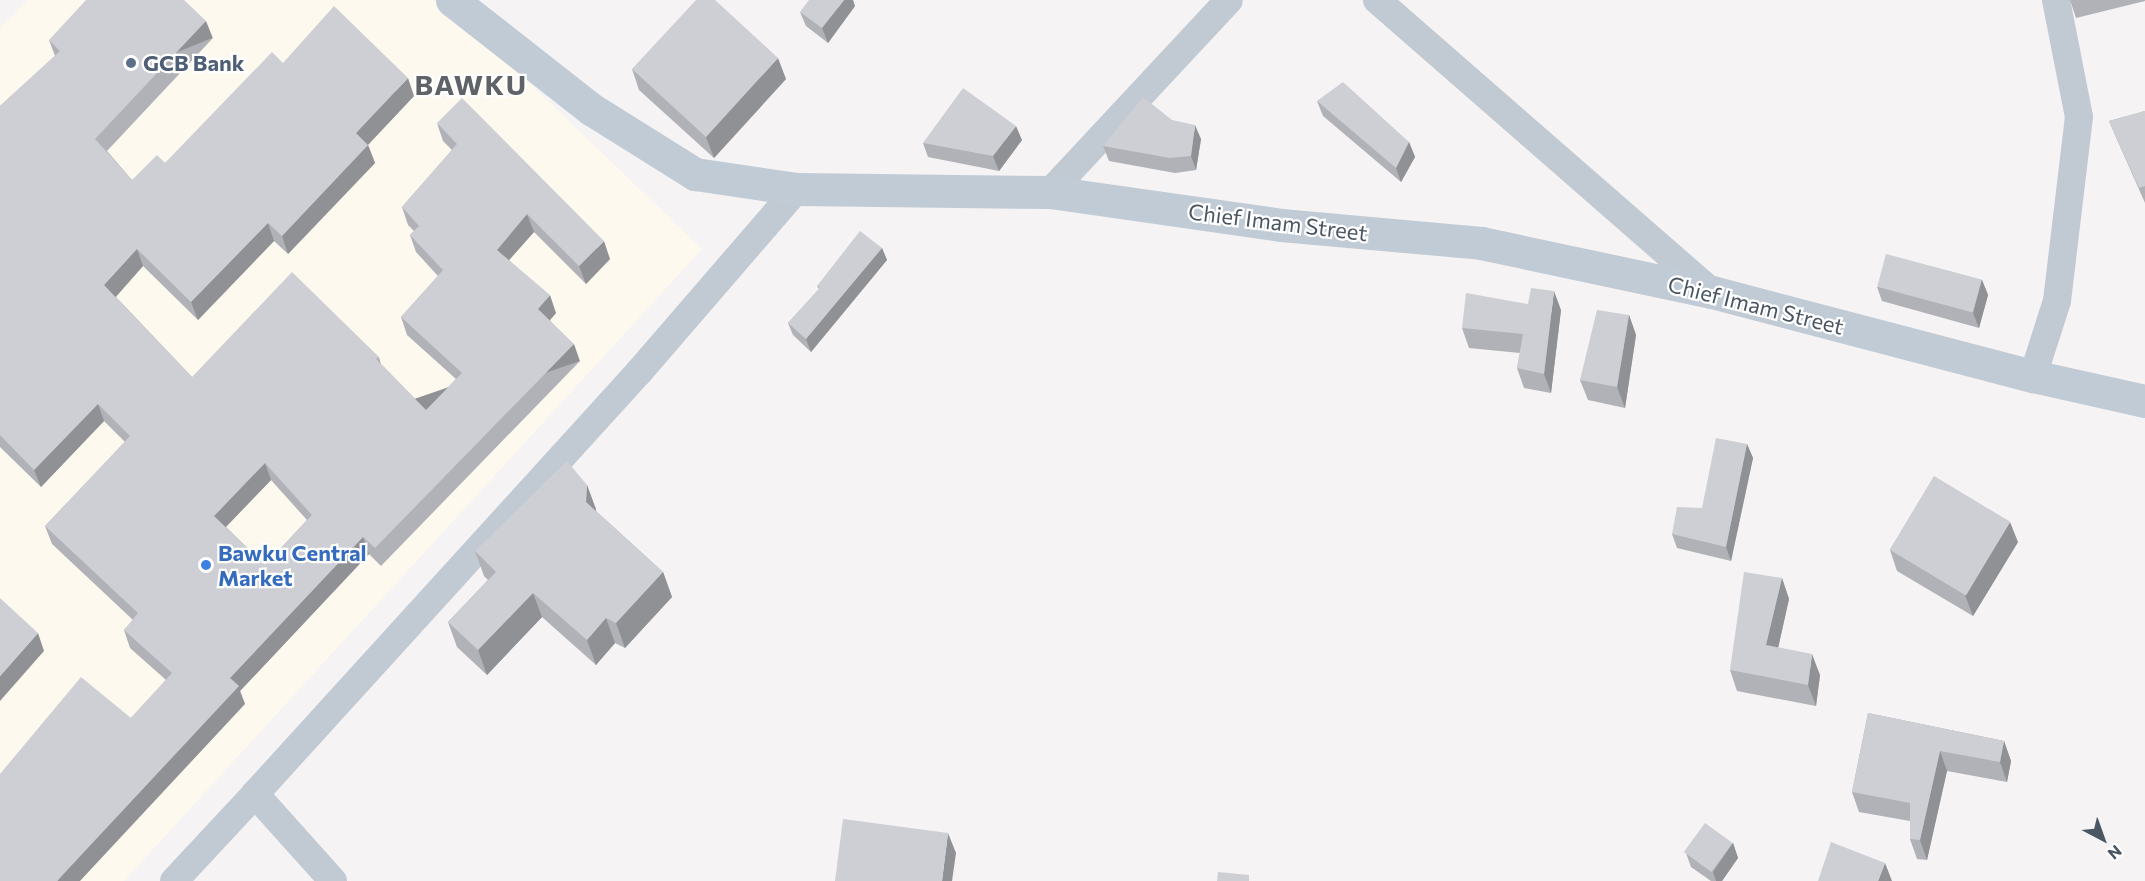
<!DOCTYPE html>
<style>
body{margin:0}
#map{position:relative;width:2145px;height:881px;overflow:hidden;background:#f5f3f3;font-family:Commissioner,sans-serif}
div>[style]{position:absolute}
.commercial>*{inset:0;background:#fdf9ef}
.street>*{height:28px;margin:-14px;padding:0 14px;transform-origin:14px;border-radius:14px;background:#c1cad2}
.secondary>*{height:33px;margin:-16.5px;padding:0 16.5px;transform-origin:16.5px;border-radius:16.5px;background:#c1cbd6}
.wall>*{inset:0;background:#b0b2b7}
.shaded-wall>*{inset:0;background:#909195;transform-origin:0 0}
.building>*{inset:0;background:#cdcfd5;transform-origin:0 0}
.dots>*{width:16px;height:16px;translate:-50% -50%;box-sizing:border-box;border:3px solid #fff;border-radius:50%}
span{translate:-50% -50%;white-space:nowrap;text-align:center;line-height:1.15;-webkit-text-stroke:4.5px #fff;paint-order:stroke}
.service-label{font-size:22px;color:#4e5e75;font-weight:700}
.left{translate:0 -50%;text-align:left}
.street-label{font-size:22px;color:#4a5661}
.shop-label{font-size:22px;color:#366cbe;font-weight:700}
.district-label{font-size:28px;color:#5f6368;font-weight:700;letter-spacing:1.5px}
.north{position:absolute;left:2073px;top:809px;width:60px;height:60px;-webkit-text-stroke:4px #fff;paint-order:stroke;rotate:139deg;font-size:16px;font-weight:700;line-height:24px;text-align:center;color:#4a5661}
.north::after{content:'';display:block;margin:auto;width:21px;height:27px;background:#4a5661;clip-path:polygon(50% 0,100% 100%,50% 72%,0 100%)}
</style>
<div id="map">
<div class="commercial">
<i style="clip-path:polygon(28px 0,433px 0,473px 29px,702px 249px,124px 881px,0 881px,0 28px)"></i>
</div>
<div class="street">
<i style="left:1377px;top:0;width:444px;rotate:41.1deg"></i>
<i style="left:1050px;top:192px;width:262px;rotate:-47deg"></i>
<i style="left:2033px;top:376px;width:79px;rotate:-72.3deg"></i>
<i style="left:2057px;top:301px;width:185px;rotate:-83.2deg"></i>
<i style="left:2079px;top:117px;width:119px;rotate:-101.1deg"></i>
<i style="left:174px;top:881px;width:119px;rotate:-47deg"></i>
<i style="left:333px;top:881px;width:117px;rotate:-131.9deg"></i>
<i style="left:255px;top:794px;width:571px;rotate:-47.7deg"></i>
<i style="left:639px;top:372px;width:242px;rotate:-49.2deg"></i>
</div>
<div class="secondary">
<i style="left:452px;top:0;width:177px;rotate:38.1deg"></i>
<i style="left:591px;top:109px;width:123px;rotate:32deg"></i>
<i style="left:695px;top:174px;width:103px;rotate:8.4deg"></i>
<i style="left:797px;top:189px;width:253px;rotate:0.7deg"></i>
<i style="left:1050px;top:192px;width:233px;rotate:8.1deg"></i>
<i style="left:1281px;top:225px;width:201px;rotate:5.1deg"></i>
<i style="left:1481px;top:243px;width:236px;rotate:12deg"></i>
<i style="left:1712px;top:292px;width:332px;rotate:14.7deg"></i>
<i style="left:2033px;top:376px;width:115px;rotate:12.6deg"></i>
</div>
<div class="wall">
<i style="clip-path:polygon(2070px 0,2145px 0,2145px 1px,2076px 18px)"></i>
<i style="clip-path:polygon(855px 6px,828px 43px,806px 26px,800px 12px)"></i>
<i style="clip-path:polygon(evenodd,213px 38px,107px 151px,132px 180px,165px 163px,283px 63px,414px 96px,368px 145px,375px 163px,288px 254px,274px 241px,198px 320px,143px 266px,116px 297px,192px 377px,379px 357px,381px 364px,426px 410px,456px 379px,407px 335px,401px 317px,438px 276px,416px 252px,410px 235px,414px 231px,408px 225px,402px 207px,452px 150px,443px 141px,437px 123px,610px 259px,586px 284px,534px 232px,509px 260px,556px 313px,550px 320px,580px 361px,381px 566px,369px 554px,240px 691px,245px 704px,131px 718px,166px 680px,130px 648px,124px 630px,133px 620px,52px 544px,45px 526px,125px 442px,104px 421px,41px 487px,0 447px,0 106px,55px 56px,49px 40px,213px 38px,271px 480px,307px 520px,265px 565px,226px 527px,271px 480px)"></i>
<i style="clip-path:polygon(632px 69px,786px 79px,714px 158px,639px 90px)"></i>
<i style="clip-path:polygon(1317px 101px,1409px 142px,1415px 157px,1401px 182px,1323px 116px)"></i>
<i style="clip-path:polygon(2145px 111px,2145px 203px,2115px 135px,2109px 121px)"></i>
<i style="clip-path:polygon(1172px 120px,1201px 139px,1196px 170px,1175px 173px,1109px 161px,1103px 146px)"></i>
<i style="clip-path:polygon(1022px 140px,999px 171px,928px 157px,923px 143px)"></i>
<i style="clip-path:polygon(882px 248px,887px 260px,811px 352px,793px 335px,788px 323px,819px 289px,817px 286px)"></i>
<i style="clip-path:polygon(1982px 280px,1988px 295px,1979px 328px,1882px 301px,1877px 287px)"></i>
<i style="clip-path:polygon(1561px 310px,1551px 393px,1524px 388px,1517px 368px,1520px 353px,1469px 348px,1462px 328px)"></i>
<i style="clip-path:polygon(1629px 315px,1636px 335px,1625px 408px,1588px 400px,1580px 380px)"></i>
<i style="clip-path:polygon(1747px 444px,1753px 458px,1731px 561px,1677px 548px,1672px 534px,1702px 508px)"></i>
<i style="clip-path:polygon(587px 485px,596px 511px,663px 572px,672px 597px,625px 648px,615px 643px,596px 665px,542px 617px,487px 675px,457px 647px,448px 622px,488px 580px,484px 576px,475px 551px)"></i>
<i style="clip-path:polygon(2018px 542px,1973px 616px,1897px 571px,1890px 550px)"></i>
<i style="clip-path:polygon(1782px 578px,1789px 599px,1778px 648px,1820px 675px,1816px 706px,1737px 691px,1730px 670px)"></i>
<i style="clip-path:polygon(1868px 713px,2004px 741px,2011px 761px,2007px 782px,1947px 771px,1927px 860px,1917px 859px,1910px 839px,1910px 821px,1859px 812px,1852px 792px)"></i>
<i style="clip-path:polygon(1733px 843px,1738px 858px,1722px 881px,1711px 881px,1691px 867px,1686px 853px)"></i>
</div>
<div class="shaded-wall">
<i style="clip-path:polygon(844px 0,853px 0,855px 6px,828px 43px,822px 28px)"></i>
<i style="left:206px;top:21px;width:18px;height:162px;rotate:68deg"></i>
<i style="clip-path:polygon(778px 58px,786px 79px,714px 158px,706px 137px)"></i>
<i style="clip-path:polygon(408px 78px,414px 96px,362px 151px,356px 133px)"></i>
<i style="clip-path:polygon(1195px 125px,1201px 139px,1196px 170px,1191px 156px)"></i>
<i style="clip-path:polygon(1016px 126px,1022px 140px,999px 171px,993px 156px)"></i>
<i style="clip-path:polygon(1409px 142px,1415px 157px,1401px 182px,1396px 168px)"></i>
<i style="clip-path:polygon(368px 145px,375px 163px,288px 254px,282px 236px)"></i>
<i style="clip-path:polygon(527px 214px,534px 232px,503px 267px,497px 250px)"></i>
<i style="clip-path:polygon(268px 223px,274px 241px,198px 320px,191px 302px)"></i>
<i style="clip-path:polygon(604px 241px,610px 259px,586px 284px,579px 266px)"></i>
<i style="clip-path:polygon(882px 248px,887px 260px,811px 352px,806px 339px)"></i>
<i style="clip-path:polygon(137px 249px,143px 266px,110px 303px,104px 285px)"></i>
<i style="clip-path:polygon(1982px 280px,1988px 295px,1979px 328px,1973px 313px)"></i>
<i style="clip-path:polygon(1554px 291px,1561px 310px,1551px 393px,1544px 374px)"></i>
<i style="clip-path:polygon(550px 295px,556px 313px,544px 327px,538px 309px)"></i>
<i style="clip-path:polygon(1629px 315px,1636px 335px,1625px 408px,1617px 387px)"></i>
<i style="left:574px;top:344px;width:18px;height:285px;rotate:71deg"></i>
<i style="clip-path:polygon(98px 404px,104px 421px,41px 487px,34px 470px)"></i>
<i style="clip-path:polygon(1747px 444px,1753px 458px,1731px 561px,1726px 547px)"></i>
<i style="clip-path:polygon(265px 463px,271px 480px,220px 533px,214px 516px)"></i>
<i style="clip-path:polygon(587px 485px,596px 509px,595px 527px,586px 502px)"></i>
<i style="clip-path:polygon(2010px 522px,2018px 542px,1973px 616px,1965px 595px)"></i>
<i style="clip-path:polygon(363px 537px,369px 554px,240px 691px,245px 704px,80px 881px,57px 881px,230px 678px)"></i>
<i style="clip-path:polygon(663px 572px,672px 597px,625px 648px,616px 623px)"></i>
<i style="clip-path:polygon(1782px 578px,1789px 599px,1774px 666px,1766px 645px)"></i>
<i style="clip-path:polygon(533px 593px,542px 617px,487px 675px,478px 650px)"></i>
<i style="clip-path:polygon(606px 618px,615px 643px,596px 665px,587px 640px)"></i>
<i style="clip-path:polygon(38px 633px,44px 651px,0 701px,0 676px)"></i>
<i style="clip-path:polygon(1812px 654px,1820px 675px,1816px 706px,1808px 685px)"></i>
<i style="clip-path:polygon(2004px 741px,2011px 761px,2007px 782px,2000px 762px)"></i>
<i style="clip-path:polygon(1940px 751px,1947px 771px,1927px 860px,1920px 840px)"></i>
<i style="clip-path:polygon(948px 833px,956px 853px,952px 881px,942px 881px)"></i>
<i style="clip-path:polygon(1733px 843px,1738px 858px,1722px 881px,1716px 881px,1713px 872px)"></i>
<i style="clip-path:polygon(1885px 863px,1892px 881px,1878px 881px)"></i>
</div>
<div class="building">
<i style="clip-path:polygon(evenodd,86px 0,184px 0,206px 21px,95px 139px,132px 180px,157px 155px,165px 163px,272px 52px,283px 63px,334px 6px,408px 78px,356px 133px,368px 145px,282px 236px,268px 223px,191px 302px,137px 249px,104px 285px,192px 377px,292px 272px,379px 357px,376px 359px,426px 410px,462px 373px,401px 317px,443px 270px,410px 235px,419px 226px,402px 207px,457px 144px,437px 123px,462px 98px,604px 241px,579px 266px,527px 214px,497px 250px,550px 295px,538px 309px,574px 344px,375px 548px,363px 537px,230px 678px,239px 686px,57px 881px,0 881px,0 774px,81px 677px,131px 718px,172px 673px,124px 630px,138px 613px,45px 526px,130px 436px,98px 404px,34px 470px,0 435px,0 106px,60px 51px,49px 40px,86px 0,265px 463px,312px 515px,265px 565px,214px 516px,265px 463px)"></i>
<i style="clip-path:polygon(696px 0,715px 0,778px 58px,706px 137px,632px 69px)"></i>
<i style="clip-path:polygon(809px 0,844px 0,822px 28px,800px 12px)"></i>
<i style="clip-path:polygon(1343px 82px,1409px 142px,1396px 168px,1317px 101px)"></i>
<i style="clip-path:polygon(963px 88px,1016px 126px,993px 156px,923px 143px)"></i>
<i style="clip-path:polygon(1143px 97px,1172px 120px,1195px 125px,1191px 156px,1170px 158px,1103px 146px)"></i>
<i style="clip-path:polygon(2145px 111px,2145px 186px,2139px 188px,2109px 121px)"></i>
<i style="clip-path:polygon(860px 231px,882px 248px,806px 339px,788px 323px,820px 288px,817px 286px)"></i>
<i style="left:1886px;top:254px;width:99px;height:34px;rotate:15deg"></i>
<i style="clip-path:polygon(1531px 288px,1554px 291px,1544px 374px,1517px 368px,1523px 334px,1462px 328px,1466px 293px,1528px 304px)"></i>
<i style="clip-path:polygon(1597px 310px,1629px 315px,1617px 387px,1580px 380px)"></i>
<i style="clip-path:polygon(1716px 438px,1747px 444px,1726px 547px,1672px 534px,1677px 507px,1702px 508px)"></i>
<i style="clip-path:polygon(567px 461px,587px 485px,586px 502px,663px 572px,616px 623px,606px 618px,587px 640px,533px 593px,478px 650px,448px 622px,496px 572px,475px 551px)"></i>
<i style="left:1934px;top:476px;width:89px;height:86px;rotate:31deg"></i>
<i style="clip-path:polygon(1744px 572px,1782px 578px,1766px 645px,1812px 654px,1808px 685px,1730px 670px)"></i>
<i style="clip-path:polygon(0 598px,38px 633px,0 676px)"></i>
<i style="clip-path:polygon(1868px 713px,2004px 741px,2000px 762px,1940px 751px,1920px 840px,1910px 839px,1910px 803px,1852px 792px)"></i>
<i style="clip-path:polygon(843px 819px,948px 833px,942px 881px,835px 881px)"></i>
<i style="left:1705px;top:823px;width:34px;height:36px;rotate:36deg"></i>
<i style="clip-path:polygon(1831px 842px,1885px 863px,1878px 881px,1818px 881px)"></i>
<i style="clip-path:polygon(1218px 872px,1249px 875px,1249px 881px,1217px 881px)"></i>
</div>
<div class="dots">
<i style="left:131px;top:63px;background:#5c6f8a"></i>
<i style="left:206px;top:565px;background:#3f7fe0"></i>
</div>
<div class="service-label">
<span class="left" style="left:143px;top:63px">GCB Bank</span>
</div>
<div class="street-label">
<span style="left:1278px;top:222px;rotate:7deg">Chief Imam Street</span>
<span style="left:1756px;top:305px;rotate:14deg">Chief Imam Street</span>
</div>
<div class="shop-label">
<span class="left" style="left:218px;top:565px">Bawku Central<br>Market</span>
</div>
<div class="district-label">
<span style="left:471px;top:84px">BAWKU</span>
</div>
<div class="north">N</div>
</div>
